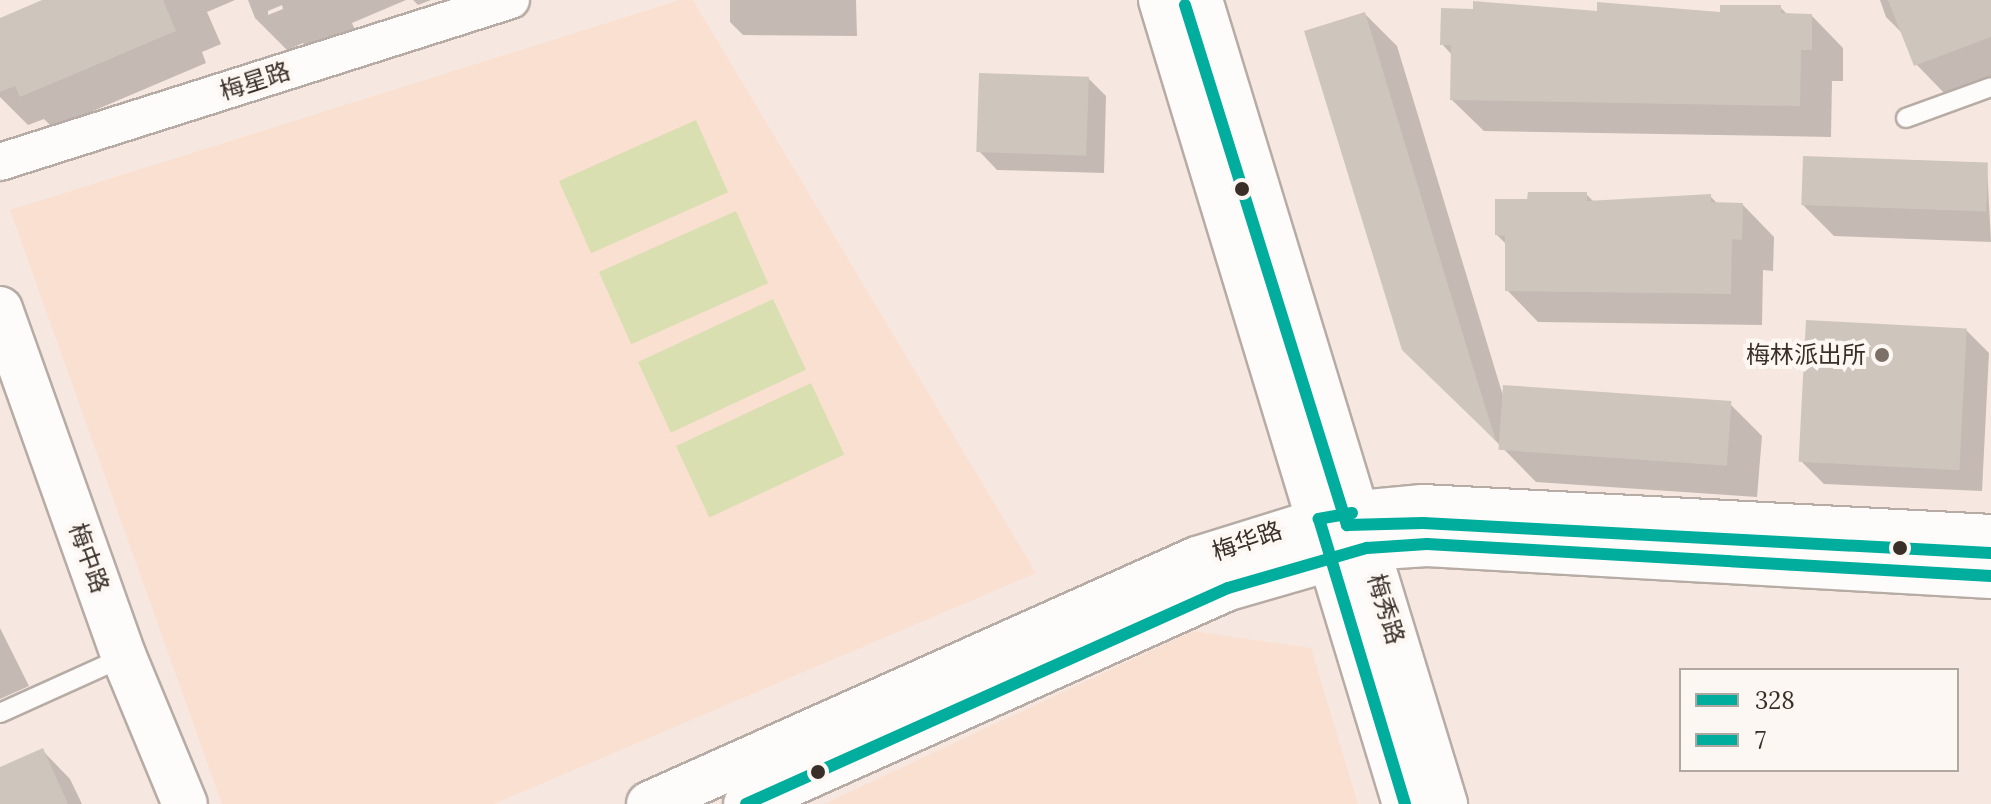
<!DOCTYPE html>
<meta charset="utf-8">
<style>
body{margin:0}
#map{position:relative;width:1991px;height:804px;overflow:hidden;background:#f6e8e0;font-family:Lora,"Noto Sans SC",serif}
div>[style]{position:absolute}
.built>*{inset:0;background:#fae0d1}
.green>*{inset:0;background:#dadfb1;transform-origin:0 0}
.shadow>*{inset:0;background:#0003}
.building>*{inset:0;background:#cec6bd;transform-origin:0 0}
.roads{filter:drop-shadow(2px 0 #b7aca5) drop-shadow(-2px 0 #b7aca5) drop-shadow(0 2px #b7aca5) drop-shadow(0 -2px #b7aca5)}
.service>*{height:18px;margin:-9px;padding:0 9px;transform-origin:9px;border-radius:9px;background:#fefcfa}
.minor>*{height:36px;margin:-18px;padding:0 18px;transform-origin:18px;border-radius:18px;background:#fefcfa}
.tertiary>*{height:44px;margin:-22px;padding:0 22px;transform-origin:22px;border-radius:22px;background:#fefcfa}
.secondary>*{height:44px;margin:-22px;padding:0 22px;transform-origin:22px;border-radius:22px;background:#fefcfa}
.bus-1>*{height:12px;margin:-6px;padding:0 6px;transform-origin:6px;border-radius:6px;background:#01ad9c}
.bus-2>*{height:12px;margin:-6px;padding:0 6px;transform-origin:6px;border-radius:6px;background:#01ad9c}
.dots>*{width:22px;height:22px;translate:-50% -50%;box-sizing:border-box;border:4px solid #fdf7f3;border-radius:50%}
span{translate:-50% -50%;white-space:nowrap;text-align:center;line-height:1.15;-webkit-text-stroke:8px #fdf7f3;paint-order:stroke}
.street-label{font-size:24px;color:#3a2f28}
.poi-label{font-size:24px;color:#3a2f28}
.right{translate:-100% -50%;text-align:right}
.legend{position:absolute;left:1679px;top:668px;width:280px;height:104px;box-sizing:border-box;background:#fdf7f3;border:2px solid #afa7a2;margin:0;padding:10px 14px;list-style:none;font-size:24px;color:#3a2f28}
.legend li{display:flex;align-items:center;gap:16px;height:40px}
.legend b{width:40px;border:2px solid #afa7a2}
</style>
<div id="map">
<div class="built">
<i style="clip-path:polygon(680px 0,693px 0,1036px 573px,494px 804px,222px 804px,10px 210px)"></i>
<i style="clip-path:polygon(1193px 631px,1311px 648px,1358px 804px,824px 804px)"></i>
</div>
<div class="green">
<i style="left:696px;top:120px;width:79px;height:150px;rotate:66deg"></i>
<i style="left:736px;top:211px;width:79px;height:150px;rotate:66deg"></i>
<i style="left:773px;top:299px;width:78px;height:149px;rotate:65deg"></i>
<i style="left:811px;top:383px;width:79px;height:149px;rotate:65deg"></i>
</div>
<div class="shadow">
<i style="clip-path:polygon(46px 0,235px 0,207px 12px,221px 44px,202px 52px,206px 63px,53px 128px,44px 119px,28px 125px,0 97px,0 20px)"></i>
<i style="clip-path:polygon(evenodd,248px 0,406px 0,352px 23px,356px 32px,311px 51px,303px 43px,287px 50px,255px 18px,248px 0,282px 5px,283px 9px,268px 15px,268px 11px,282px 5px)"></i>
<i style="clip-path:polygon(413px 0,431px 0,418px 5px)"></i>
<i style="clip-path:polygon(730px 0,856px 0,857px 36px,743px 35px,730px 22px)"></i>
<i style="clip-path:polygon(1880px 0,1991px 0,1991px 80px,1947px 96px,1916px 64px,1904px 35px,1886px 17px)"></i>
<i style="clip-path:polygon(1780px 7px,1788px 15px,1812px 16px,1843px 48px,1843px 81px,1832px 81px,1831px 137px,1484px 131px,1452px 100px,1452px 55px,1442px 44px,1599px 13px,1722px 15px)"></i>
<i style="clip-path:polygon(1365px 14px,1397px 46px,1504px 399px,1730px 404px,1762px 436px,1757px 497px,1536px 482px,1433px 377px)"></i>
<i style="clip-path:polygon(1088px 78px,1106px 96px,1104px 173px,997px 170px,979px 151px)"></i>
<i style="clip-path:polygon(1987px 166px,1991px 242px,1834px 236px,1802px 204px)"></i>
<i style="clip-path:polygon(1586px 194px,1594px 202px,1710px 196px,1719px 205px,1743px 205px,1774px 237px,1773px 271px,1763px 270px,1762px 325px,1538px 322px,1507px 290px,1507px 245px,1497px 235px,1529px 202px)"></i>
<i style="clip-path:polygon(1966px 330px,1989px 353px,1982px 491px,1824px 484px,1801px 461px)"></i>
<i style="clip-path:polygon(0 628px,29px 686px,0 699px)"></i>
<i style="clip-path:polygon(42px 750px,70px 779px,82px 804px,0 804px,0 770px)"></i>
</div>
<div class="building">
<i style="clip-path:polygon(42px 0,163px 0,176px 31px,20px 97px,15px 86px,0 92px,0 18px)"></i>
<i style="clip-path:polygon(1888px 0,1991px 0,1991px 37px,1914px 66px)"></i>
<i style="clip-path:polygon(1473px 1px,1597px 11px,1597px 2px,1720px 12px,1720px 5px,1781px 5px,1781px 13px,1812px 14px,1812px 50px,1801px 50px,1800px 106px,1450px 100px,1451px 45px,1440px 45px,1441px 8px,1473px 9px)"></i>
<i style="clip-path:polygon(1365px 12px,1472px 364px,1496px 441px,1402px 350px,1304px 31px)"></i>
<i style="left:979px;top:73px;width:110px;height:79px;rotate:2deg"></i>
<i style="left:1803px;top:156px;width:185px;height:49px;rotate:2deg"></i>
<i style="clip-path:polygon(1528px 192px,1587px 192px,1587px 201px,1711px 194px,1711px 202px,1743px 203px,1742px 240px,1732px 239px,1731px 294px,1505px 291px,1505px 236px,1495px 235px,1495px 199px,1527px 199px)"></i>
<i style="left:1806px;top:320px;width:161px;height:142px;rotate:3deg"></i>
<i style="left:1503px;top:385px;width:229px;height:65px;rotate:4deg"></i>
<i style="clip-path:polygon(43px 748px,68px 804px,0 804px,0 767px)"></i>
</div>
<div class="roads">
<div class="service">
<i style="left:1906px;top:118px;width:90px;rotate:-20deg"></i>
<i style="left:0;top:713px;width:136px;rotate:-24.3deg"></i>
</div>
<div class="minor">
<i style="left:0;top:162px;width:536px;rotate:-17.59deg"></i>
</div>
<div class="tertiary">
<i style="left:1161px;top:0;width:840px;rotate:73.12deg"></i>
<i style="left:1200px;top:0;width:841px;rotate:73.05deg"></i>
<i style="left:0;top:309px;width:369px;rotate:70.4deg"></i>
<i style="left:124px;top:657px;width:159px;rotate:67.5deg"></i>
</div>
<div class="secondary">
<i style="left:649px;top:804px;width:600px;rotate:-24.09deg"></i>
<i style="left:1197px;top:559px;width:148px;rotate:-17.3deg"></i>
<i style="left:1338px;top:515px;width:85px;rotate:-5.4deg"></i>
<i style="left:1423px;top:507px;width:569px;rotate:3.02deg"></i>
<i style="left:746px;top:804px;width:528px;rotate:-24.14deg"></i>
<i style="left:1228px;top:588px;width:145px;rotate:-16.1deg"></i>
<i style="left:1367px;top:548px;width:60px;rotate:-3.8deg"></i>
<i style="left:1427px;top:544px;width:565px;rotate:3.25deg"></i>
</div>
</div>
<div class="bus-1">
<i style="left:1352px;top:513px;width:34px;rotate:170deg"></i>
<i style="left:1319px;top:519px;width:298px;rotate:73.2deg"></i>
<i style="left:746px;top:804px;width:528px;rotate:-24.14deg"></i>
<i style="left:1228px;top:588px;width:145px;rotate:-16.1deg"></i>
<i style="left:1367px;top:548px;width:60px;rotate:-3.8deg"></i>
<i style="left:1427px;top:544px;width:565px;rotate:3.25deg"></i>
</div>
<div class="bus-2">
<i style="left:1185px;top:5px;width:545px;rotate:72.7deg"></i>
<i style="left:1347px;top:525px;width:76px;rotate:-1.5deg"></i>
<i style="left:1423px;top:523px;width:568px;rotate:3.03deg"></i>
</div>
<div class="dots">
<i style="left:1242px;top:189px;background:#3a2f28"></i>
<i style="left:1882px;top:355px;background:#7c7068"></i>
<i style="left:1900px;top:548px;background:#3a2f28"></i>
<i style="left:818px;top:772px;background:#3a2f28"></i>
</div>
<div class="street-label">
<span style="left:255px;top:81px;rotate:-18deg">梅星路</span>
<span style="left:1247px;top:541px;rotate:-19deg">梅华路</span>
<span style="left:89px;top:558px;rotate:70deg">梅中路</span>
<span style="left:1386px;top:609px;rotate:73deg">梅秀路</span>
</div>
<div class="poi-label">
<span class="right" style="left:1866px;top:355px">梅林派出所</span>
</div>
<ul class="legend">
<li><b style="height:10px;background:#01ad9c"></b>328</li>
<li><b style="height:10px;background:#01ad9c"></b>7</li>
</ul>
</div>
